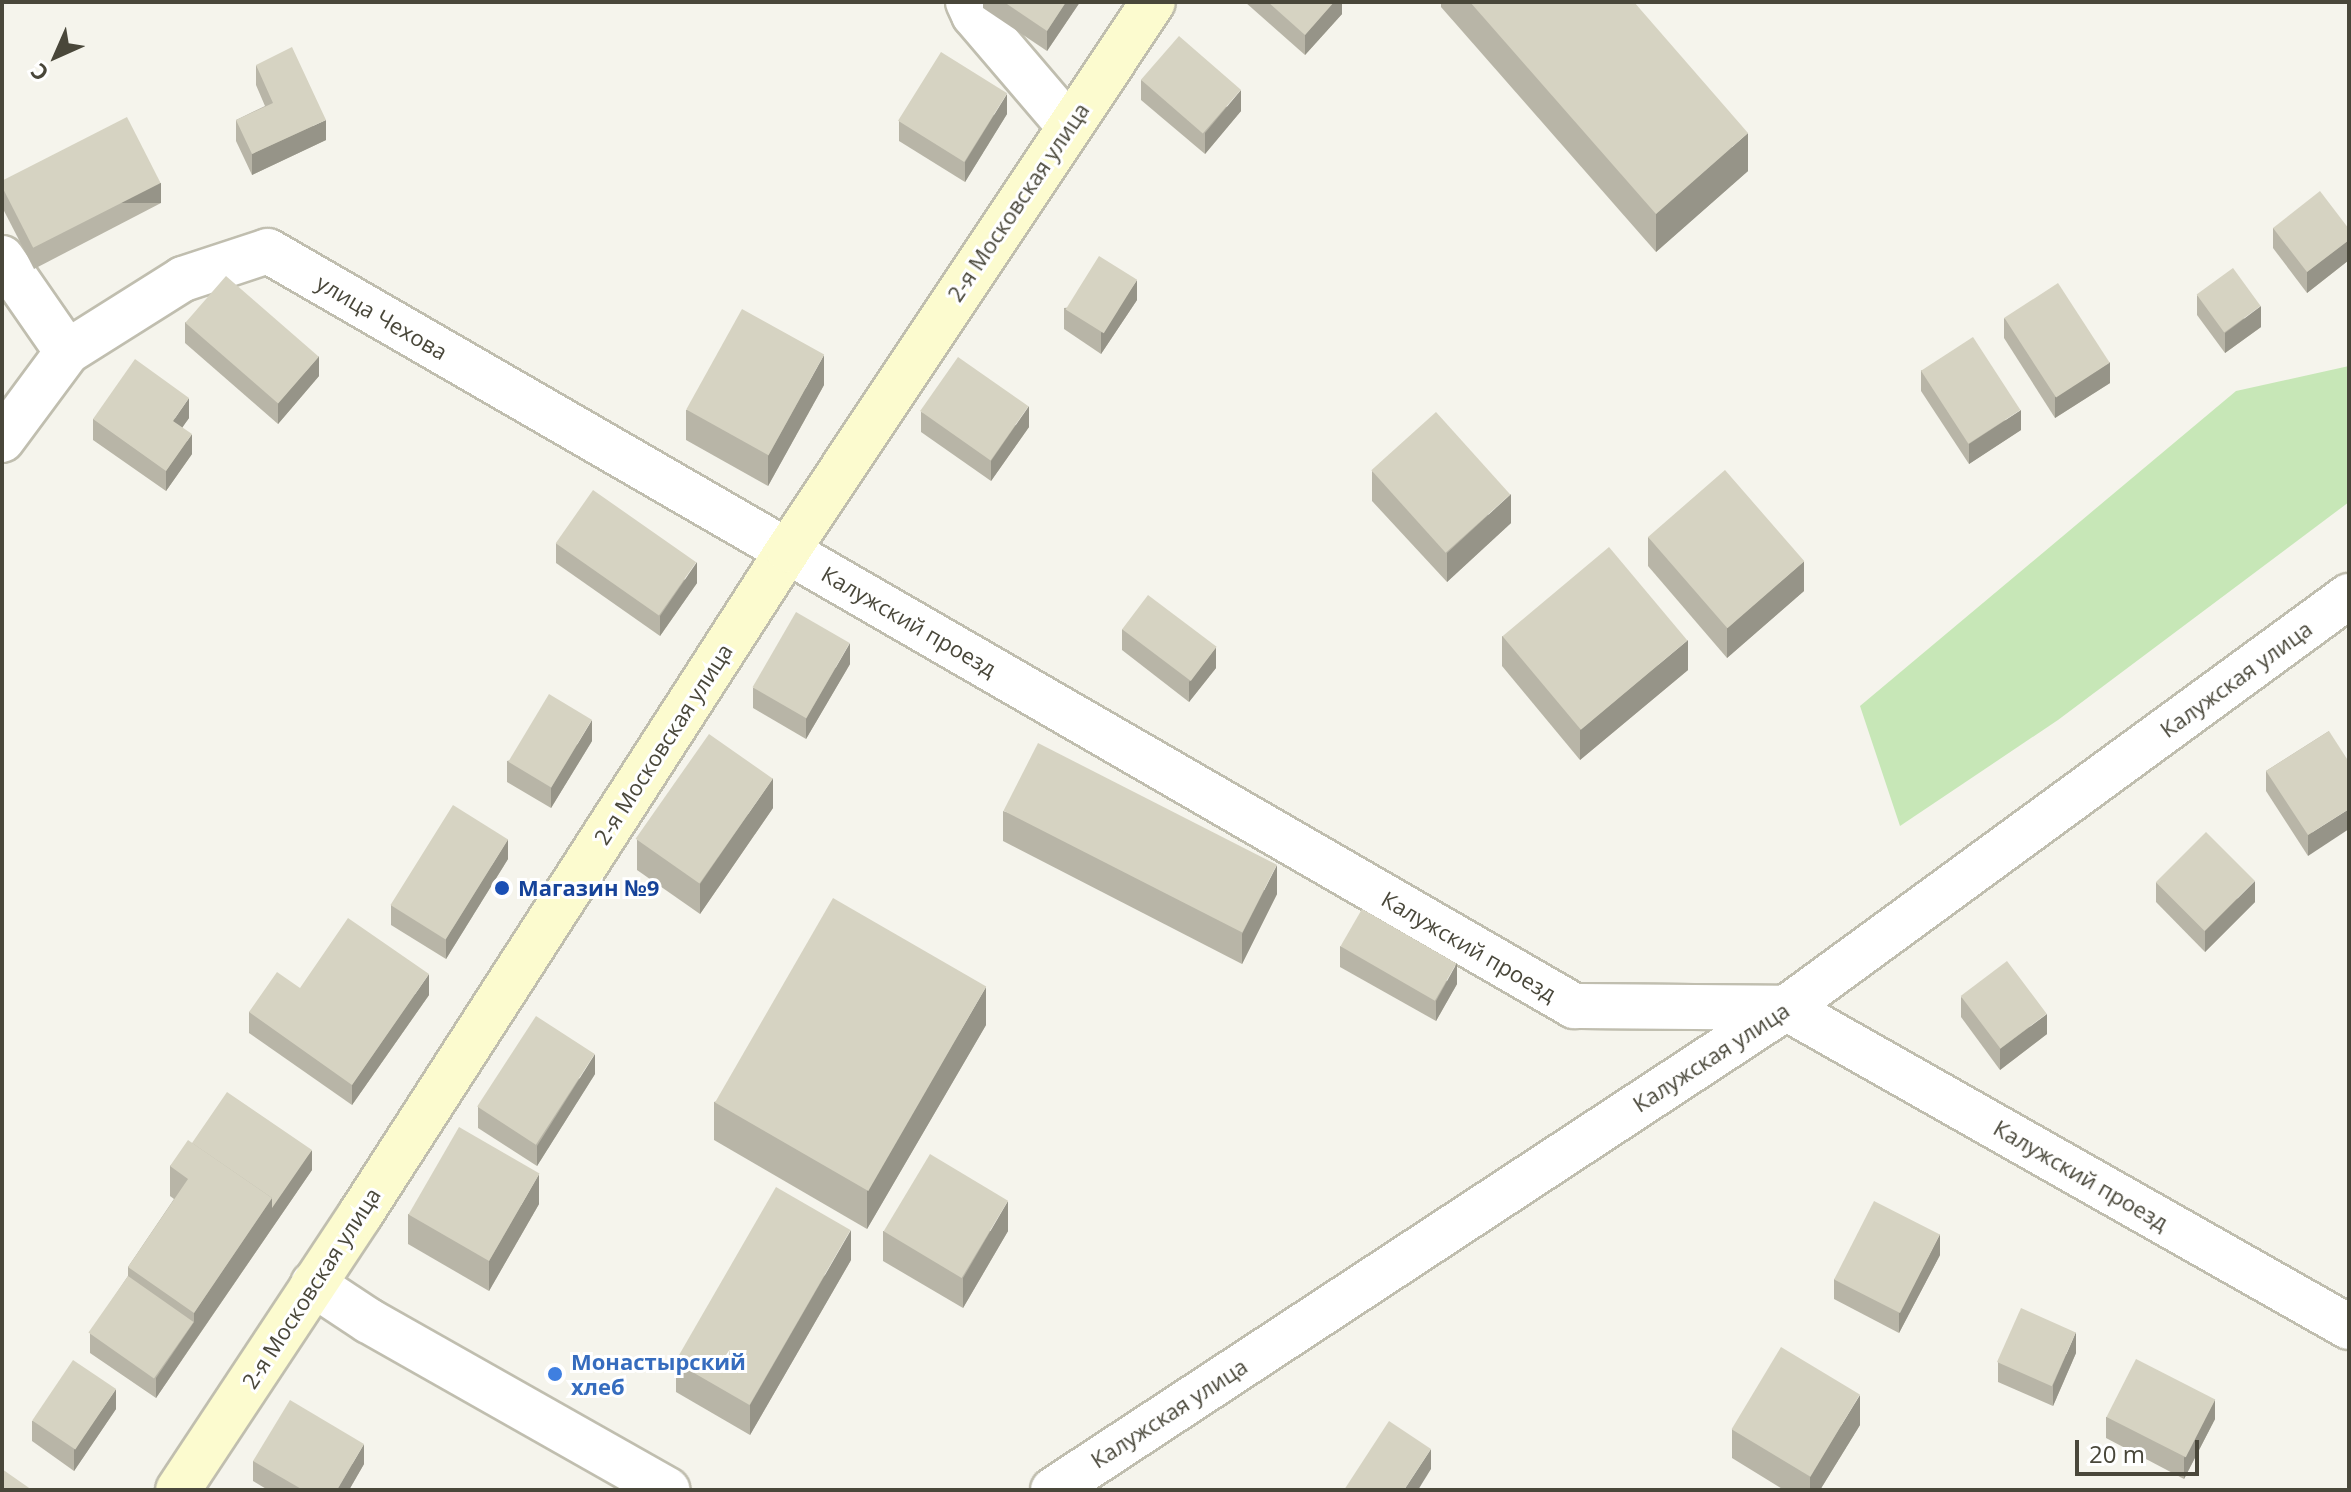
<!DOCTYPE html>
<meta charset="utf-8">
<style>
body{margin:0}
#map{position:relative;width:2351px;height:1492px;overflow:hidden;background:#f5f4ec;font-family:"Open Sans",sans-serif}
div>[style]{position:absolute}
.green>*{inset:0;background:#c7e7b7}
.roads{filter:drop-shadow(2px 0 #c0beaf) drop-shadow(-2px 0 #c0beaf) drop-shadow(0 2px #c0beaf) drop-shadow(0 -2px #c0beaf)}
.street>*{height:44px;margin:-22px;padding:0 22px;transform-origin:22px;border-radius:22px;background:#fff}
.secondary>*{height:44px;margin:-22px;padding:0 22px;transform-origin:22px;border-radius:22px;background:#fcfbcf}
.wall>*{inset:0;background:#b8b5a7}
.shaded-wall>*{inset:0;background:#969488;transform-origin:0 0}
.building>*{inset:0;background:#d6d3c2;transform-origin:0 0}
.dots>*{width:22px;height:22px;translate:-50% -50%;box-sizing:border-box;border:4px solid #fff;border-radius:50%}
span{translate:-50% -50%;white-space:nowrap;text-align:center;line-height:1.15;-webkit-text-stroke:6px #fff;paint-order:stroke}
.street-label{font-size:22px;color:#49473a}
.transit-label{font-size:22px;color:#164399;font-weight:700}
.left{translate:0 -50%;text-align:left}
.shop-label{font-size:22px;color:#366cbe;font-weight:700}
.frame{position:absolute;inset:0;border:4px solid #49473a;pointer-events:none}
.north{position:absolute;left:16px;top:16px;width:80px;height:80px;-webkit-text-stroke:6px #fff;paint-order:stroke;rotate:225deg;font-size:22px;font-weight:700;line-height:32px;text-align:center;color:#49473a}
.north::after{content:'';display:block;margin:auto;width:28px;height:36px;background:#49473a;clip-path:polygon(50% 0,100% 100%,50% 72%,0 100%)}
.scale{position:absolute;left:2075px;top:1440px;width:124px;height:36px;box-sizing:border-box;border:4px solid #49473a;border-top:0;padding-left:10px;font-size:24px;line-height:28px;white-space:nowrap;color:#49473a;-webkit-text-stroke:6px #fff;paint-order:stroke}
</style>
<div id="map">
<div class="green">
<i style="clip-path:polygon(2349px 366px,2349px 502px,2058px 720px,1900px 826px,1860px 706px,2236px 391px)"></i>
</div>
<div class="roads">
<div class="street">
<i style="left:968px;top:2px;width:14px;rotate:65deg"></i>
<i style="left:974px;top:15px;width:145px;rotate:49.5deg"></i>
<i style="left:2px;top:258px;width:114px;rotate:55.3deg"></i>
<i style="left:2px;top:440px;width:109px;rotate:-53.5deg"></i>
<i style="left:67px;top:352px;width:137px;rotate:-32.2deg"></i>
<i style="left:183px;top:279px;width:89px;rotate:-18.2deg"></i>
<i style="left:268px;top:251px;width:1509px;rotate:30.03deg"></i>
<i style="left:1574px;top:1006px;width:212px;rotate:0.5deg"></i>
<i style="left:1786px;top:1008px;width:647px;rotate:29.54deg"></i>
<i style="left:313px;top:1284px;width:67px;rotate:33.5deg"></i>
<i style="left:369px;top:1321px;width:343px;rotate:29.5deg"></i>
<i style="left:1053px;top:1490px;width:877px;rotate:-33.33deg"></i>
<i style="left:1786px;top:1008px;width:698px;rotate:-36.2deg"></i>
</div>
<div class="secondary">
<i style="left:178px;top:1490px;width:330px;rotate:-56.5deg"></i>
<i style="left:360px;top:1215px;width:791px;rotate:-57.23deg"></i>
<i style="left:788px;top:550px;width:658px;rotate:-56.33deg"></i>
</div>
</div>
<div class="wall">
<i style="clip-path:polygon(983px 2px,1080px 2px,1047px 51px,983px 8px)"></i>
<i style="clip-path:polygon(1245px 2px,1342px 2px,1342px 14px,1305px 55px)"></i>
<i style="clip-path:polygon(1441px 2px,1634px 2px,1748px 171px,1656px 252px,1441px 7px)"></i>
<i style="clip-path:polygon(256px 65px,326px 140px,252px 175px,236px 141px,236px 120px,265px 106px,256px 85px)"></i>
<i style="clip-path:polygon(1141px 80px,1241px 111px,1205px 154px,1141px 100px)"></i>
<i style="clip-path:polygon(1007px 114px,965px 182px,899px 141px,899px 121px)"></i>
<i style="clip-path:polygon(2px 186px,161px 203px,34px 269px,2px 207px)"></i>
<i style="clip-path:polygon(2273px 228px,2349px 229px,2349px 260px,2307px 293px,2273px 248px)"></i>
<i style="clip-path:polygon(2197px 295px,2261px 327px,2225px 353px,2197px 315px)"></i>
<i style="clip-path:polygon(1137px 300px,1101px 354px,1064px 329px,1064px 308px)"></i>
<i style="clip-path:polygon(2004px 318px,2110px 383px,2055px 418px,2004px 338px)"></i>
<i style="clip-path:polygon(185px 322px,319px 376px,278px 424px,185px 343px)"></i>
<i style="clip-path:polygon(1921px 370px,2021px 430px,1969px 464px,1921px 391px)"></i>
<i style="clip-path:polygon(824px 385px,768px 486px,686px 440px,686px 410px)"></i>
<i style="clip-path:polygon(921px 412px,1029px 427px,991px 481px,921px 432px)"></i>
<i style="clip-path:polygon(189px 418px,182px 427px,192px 454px,166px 491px,93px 440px,93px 419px)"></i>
<i style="clip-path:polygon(1372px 471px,1511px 523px,1447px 582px,1372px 501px)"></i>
<i style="clip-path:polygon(1648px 537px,1804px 591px,1727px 658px,1648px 566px)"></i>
<i style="clip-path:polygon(556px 543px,697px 583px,660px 636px,556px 563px)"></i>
<i style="clip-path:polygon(1122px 629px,1216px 668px,1189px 702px,1122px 650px)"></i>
<i style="clip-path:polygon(1502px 636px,1688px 670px,1580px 760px,1502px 666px)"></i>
<i style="clip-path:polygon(850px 664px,806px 739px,753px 708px,753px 688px)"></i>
<i style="clip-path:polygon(2329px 731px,2308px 856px,2266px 791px,2266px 771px)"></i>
<i style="clip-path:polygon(592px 741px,551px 808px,507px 782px,507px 761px)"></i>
<i style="clip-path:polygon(773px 808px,700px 914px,637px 870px,637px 840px)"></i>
<i style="clip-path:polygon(1003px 811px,1277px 894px,1242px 964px,1003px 841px)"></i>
<i style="clip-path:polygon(508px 859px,446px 959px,391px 925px,391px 905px)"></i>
<i style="clip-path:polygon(2156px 882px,2255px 902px,2205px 952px,2156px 902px)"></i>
<i style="clip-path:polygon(1340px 946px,1457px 984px,1436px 1021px,1340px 967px)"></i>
<i style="clip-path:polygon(300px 988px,429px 995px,352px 1105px,249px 1033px,249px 1012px)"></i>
<i style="clip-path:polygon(1961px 997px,2047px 1034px,2000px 1070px,1961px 1017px)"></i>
<i style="clip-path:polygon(986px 1025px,867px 1229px,714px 1140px,714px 1102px)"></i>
<i style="clip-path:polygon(595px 1074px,537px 1166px,478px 1128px,478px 1107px)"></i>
<i style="clip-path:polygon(192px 1143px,312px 1170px,156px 1398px,90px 1353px,90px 1333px,128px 1276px,128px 1267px,174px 1199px,170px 1196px,170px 1166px)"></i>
<i style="clip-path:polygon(539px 1204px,489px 1291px,408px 1244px,408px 1214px)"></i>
<i style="clip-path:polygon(883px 1231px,1008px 1231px,963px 1308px,883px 1261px)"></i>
<i style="clip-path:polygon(1940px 1255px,1899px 1333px,1834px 1299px,1834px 1279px)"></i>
<i style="clip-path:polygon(851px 1260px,750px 1435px,676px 1392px,676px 1362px)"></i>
<i style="clip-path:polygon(2076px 1353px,2053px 1406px,1998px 1382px,1998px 1362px)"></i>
<i style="clip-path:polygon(116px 1409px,74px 1471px,32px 1441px,32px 1421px)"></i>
<i style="clip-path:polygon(2106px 1417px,2215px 1419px,2184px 1479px,2106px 1438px)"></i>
<i style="clip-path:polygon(1860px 1425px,1820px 1490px,1784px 1490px,1732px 1458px,1732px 1429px)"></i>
<i style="clip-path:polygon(253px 1461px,364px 1464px,349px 1490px,268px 1490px,253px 1481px)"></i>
</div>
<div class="shaded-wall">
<i style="clip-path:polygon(1066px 2px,1080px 2px,1047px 51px,1047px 31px)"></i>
<i style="clip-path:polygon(1334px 2px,1342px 2px,1342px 14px,1305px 55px,1305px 35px)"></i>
<i style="clip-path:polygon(1241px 90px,1241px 111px,1205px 154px,1205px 133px)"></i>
<i style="clip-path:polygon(1007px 94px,1007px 114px,965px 182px,965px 162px)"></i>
<i style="clip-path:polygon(326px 120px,326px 140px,252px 175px,252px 154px)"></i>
<i style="clip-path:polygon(1748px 133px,1748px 171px,1656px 252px,1656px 214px)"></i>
<i style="left:161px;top:183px;width:20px;height:143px;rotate:90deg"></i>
<i style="clip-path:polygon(2349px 240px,2349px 260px,2307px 293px,2307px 272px)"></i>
<i style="clip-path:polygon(1137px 280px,1137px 300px,1101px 354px,1101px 333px)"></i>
<i style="clip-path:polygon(2261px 306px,2261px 327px,2225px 353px,2225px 333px)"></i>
<i style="clip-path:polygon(824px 355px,824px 385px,768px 486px,768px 456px)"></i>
<i style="clip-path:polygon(319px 356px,319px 376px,278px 424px,278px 403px)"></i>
<i style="clip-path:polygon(2110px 362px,2110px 383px,2055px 418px,2055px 397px)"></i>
<i style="clip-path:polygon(189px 398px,189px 418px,173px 441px,173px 421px)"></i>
<i style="clip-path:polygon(1029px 406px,1029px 427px,991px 481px,991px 461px)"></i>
<i style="clip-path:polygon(2021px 410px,2021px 430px,1969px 464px,1969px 444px)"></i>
<i style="clip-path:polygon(192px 434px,192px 454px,166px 491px,166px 471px)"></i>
<i style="clip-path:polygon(1511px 494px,1511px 523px,1447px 582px,1447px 553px)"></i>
<i style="clip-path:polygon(1804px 561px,1804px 591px,1727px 658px,1727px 628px)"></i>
<i style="clip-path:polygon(697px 562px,697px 583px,660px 636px,660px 616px)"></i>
<i style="clip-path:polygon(1688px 640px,1688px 670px,1580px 760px,1580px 730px)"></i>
<i style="clip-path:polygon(850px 643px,850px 664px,806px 739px,806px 719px)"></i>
<i style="clip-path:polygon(1216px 647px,1216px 668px,1189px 702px,1189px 682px)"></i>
<i style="clip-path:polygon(592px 720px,592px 741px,551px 808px,551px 788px)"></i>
<i style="clip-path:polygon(773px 778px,773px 808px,700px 914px,700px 884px)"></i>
<i style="clip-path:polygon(2349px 809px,2349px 829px,2308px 856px,2308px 835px)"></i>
<i style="clip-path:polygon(508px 839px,508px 859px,446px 959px,446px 939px)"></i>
<i style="clip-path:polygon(1277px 865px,1277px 894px,1242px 964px,1242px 934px)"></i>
<i style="clip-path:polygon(2255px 881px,2255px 902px,2205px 952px,2205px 931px)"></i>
<i style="clip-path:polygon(1457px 963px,1457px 984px,1436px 1021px,1436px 1001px)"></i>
<i style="clip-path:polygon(429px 974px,429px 995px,352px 1105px,352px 1085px)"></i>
<i style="clip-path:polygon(986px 987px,986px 1025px,867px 1229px,867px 1191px)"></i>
<i style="clip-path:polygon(2047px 1014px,2047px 1034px,2000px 1070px,2000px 1049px)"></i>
<i style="clip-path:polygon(595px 1054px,595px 1074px,537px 1166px,537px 1146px)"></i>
<i style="clip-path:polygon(312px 1150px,312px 1170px,194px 1342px,194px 1313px,272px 1198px)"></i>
<i style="clip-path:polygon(539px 1174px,539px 1204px,489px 1291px,489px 1261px)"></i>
<i style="clip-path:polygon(1008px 1201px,1008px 1231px,963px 1308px,963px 1278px)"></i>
<i style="clip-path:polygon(851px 1230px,851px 1260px,750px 1435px,750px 1405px)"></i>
<i style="clip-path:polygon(1940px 1234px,1940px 1255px,1899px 1333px,1899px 1313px)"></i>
<i style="clip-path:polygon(194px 1322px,194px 1342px,156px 1398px,156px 1378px)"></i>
<i style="clip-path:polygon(2076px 1332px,2076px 1353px,2053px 1406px,2053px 1385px)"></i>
<i style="clip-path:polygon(116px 1389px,116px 1409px,74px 1471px,74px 1450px)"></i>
<i style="clip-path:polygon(1860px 1395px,1860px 1425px,1820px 1490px,1810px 1490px,1810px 1476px)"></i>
<i style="clip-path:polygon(2215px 1399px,2215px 1419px,2184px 1479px,2184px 1458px)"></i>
<i style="clip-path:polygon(364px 1444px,364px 1464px,349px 1490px,337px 1490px)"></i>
<i style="clip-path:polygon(1431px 1449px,1431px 1469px,1418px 1490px,1404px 1490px)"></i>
</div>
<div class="building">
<i style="clip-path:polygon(1004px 2px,1066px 2px,1047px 31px)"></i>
<i style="clip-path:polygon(1268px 2px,1334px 2px,1305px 35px)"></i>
<i style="clip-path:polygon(1470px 2px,1634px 2px,1748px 133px,1656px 214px)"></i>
<i style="left:1179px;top:36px;width:82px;height:58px;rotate:41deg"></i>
<i style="clip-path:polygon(292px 47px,326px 120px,252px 154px,236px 120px,273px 103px,256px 65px)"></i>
<i style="left:941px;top:52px;width:78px;height:81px;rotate:32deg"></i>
<i style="left:127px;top:117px;width:74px;height:143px;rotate:63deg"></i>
<i style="clip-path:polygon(2320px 191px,2349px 229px,2349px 240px,2307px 272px,2273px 228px)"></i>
<i style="left:1099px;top:256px;width:45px;height:63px;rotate:32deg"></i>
<i style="left:2233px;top:268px;width:47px;height:45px;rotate:54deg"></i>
<i style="left:226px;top:276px;width:123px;height:62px;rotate:41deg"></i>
<i style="left:2058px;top:283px;width:95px;height:64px;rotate:57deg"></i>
<i style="left:742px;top:309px;width:94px;height:115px;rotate:29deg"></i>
<i style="left:1973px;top:337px;width:87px;height:62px;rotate:57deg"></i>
<i style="left:958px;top:357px;width:86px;height:66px;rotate:35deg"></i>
<i style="clip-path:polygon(135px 359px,189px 398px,173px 421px,192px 434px,166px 471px,93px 419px)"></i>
<i style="left:1436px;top:412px;width:111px;height:87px;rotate:48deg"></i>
<i style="left:1725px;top:470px;width:121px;height:102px;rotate:49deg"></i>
<i style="left:593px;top:490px;width:126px;height:65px;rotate:35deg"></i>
<i style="left:1609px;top:547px;width:122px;height:139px;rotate:50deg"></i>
<i style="left:1148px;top:595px;width:86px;height:43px;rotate:37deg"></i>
<i style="left:796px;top:612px;width:62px;height:87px;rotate:30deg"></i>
<i style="left:549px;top:694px;width:50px;height:79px;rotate:31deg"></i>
<i style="clip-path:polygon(2329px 731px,2349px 762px,2349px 809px,2308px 835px,2266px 771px)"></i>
<i style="left:709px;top:734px;width:78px;height:128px;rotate:35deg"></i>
<i style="left:1038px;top:743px;width:268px;height:76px;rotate:27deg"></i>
<i style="left:453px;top:805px;width:65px;height:118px;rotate:32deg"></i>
<i style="left:2206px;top:832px;width:69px;height:71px;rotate:45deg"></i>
<i style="left:833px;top:898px;width:177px;height:236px;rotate:30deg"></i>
<i style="left:1362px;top:909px;width:109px;height:43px;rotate:30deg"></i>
<i style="clip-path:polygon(348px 918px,429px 974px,352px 1085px,249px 1012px,277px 972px,300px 988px)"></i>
<i style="left:2007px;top:961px;width:66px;height:58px;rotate:53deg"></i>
<i style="left:536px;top:1016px;width:70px;height:108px;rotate:33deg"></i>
<i style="clip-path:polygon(227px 1092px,312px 1150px,272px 1208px,272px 1198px,192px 1143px)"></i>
<i style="left:459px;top:1127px;width:93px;height:101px;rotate:30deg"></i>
<i style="clip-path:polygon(188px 1140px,272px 1198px,194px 1313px,128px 1267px,188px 1179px,170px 1166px)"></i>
<i style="left:930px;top:1154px;width:91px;height:90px;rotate:31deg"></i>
<i style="left:776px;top:1187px;width:86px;height:202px;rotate:30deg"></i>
<i style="left:1874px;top:1201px;width:74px;height:88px;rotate:27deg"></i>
<i style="left:128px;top:1276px;width:80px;height:69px;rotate:35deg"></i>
<i style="left:2021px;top:1308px;width:60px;height:59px;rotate:24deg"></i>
<i style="left:1781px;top:1347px;width:92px;height:96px;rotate:31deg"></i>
<i style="left:2136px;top:1359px;width:89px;height:65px;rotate:27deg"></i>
<i style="left:73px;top:1360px;width:52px;height:73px;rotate:34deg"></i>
<i style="clip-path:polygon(290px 1400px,364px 1444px,337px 1490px,303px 1490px,253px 1461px)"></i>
<i style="clip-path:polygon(1389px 1421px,1431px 1449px,1404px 1490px,1344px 1490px)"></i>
<i style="clip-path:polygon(2px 1469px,32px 1490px,2px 1490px)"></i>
</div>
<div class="dots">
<i style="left:502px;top:888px;background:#1a4fb4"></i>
<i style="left:555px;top:1374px;background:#3f7fe0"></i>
</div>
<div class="street-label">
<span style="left:1018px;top:202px;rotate:-56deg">2-я Московская улица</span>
<span style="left:382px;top:317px;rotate:30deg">улица Чехова</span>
<span style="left:909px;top:621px;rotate:30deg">Калужский проезд</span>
<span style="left:2236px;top:679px;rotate:-36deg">Калужская улица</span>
<span style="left:663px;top:744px;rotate:-57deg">2-я Московская улица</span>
<span style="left:1469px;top:946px;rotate:30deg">Калужский проезд</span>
<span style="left:1711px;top:1057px;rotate:-33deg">Калужская улица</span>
<span style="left:2081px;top:1175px;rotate:30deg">Калужский проезд</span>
<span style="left:311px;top:1288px;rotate:-57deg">2-я Московская улица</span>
<span style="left:1169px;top:1413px;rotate:-33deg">Калужская улица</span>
</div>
<div class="transit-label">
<span class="left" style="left:518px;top:888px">Магазин №9</span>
</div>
<div class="shop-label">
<span class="left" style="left:571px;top:1374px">Монастырский<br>хлеб</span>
</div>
<div class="frame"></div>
<div class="north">С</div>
<div class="scale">20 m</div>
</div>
